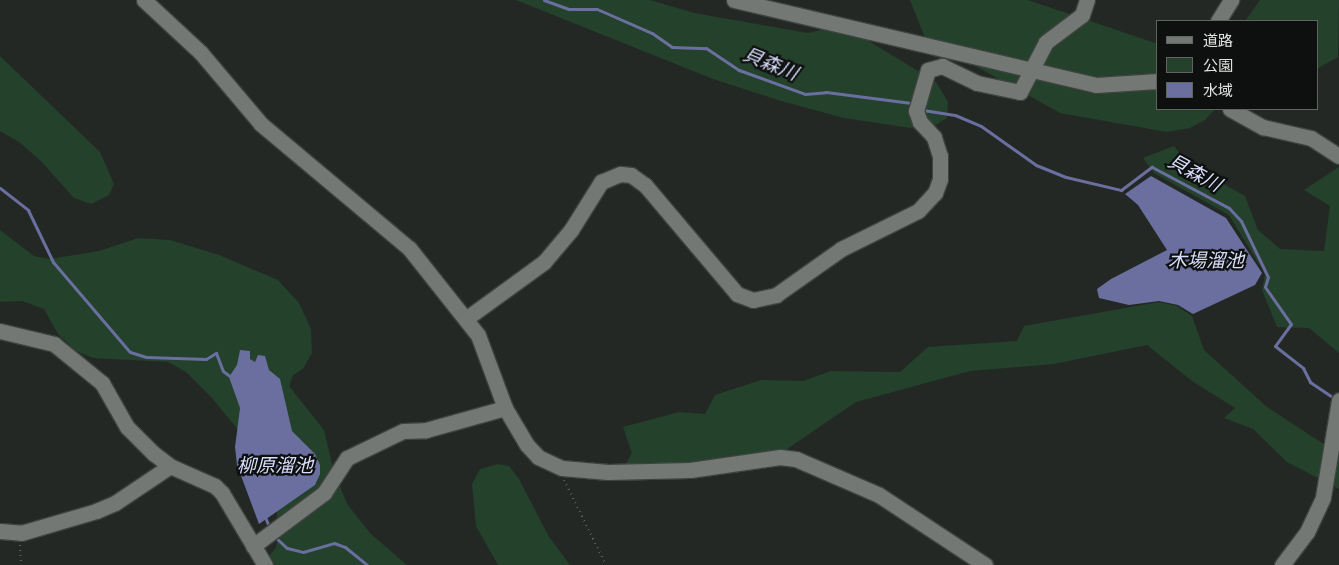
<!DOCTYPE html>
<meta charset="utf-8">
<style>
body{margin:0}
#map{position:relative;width:1339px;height:565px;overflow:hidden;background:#242825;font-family:Signika,"Noto Sans JP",sans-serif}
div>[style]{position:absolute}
.green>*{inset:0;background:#23412b}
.water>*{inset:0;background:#6a6f9f}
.stream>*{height:3px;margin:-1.5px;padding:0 1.5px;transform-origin:1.5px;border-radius:1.5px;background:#6a6f9f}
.path>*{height:2px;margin-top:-1px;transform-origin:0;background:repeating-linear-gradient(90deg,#5f625f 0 1px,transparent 0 5px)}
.roads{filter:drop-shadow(1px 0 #3f4340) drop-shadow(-1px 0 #3f4340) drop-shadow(0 1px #3f4340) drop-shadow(0 -1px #3f4340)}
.minor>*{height:15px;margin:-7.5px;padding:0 7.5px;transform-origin:7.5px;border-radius:7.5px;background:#737874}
span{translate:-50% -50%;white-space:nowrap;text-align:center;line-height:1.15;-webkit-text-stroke:4.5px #0e100f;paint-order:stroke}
.water-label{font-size:19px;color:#d8ddfb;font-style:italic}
.legend{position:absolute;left:1156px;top:20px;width:162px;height:90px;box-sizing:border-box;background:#0e100f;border:1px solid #626462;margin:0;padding:6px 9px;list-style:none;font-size:15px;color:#dfe2df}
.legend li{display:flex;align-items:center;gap:10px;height:25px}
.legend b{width:25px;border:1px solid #626462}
</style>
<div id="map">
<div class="green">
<i style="clip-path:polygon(516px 0,650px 0,694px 13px,808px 33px,829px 28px,849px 29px,936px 82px,948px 102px,947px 118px,934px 126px,911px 128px,844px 118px,781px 101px,713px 79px)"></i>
<i style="clip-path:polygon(910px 0,1028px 0,1158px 44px,1158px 109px,1215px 109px,1205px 120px,1190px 128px,1167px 132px,1060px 113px,925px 38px)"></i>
<i style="clip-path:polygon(1260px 0,1339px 0,1338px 57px,1318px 68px,1318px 21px,1245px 21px)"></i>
<i style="clip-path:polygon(0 56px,100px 152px,114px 184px,109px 195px,91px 204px,74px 198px,41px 161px,19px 142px,0 131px)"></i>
<i style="clip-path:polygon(1174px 146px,1188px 164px,1245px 196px,1258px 230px,1280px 249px,1324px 251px,1330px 206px,1304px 190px,1339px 167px,1339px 353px,1309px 328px,1277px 327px,1262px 290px,1265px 274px,1229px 215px,1154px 173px,1143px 158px)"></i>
<i style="clip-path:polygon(0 230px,34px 256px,50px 259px,99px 251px,138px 238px,170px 240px,219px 255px,278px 280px,299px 303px,311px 329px,312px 353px,303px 369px,293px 375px,289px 386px,324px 430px,333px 468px,347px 504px,371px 534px,407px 565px,263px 565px,276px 547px,279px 531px,276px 506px,250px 444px,211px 397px,186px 372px,168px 362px,93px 358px,76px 351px,58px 334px,44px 309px,22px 301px,0 302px)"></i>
<i style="clip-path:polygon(1159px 302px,1177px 306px,1192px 316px,1204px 350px,1267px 407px,1339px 454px,1339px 489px,1287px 462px,1253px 429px,1224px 418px,1235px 408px,1192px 381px,1147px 345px,1054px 364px,970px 371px,856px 402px,787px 449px,681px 465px,624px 467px,632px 453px,623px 427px,679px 412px,705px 414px,715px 395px,761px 380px,803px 381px,831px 371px,900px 372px,928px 347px,1017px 341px,1024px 326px)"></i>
<i style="clip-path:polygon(498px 464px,509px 466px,519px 479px,549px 537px,570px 565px,498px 565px,476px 526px,472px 484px,480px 469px)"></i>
</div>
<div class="water">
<i style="clip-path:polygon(1151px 176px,1226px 218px,1262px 273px,1255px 285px,1193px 314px,1178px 305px,1159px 301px,1129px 305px,1099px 298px,1097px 289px,1111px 279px,1167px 250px,1138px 205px,1125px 194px)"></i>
<i style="clip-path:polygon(240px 350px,250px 351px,250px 359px,255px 362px,258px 355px,265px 356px,269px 370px,280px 379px,292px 431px,315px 454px,320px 465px,320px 474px,315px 485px,259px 524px,237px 465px,235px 447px,240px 408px,229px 377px,237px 365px)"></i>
</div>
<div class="stream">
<i style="left:544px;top:0;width:27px;rotate:20deg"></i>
<i style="left:569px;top:9px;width:28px"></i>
<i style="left:597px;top:9px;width:60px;rotate:23.6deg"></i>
<i style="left:652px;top:33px;width:24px;rotate:35deg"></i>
<i style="left:672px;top:47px;width:34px;rotate:2deg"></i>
<i style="left:706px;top:48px;width:40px;rotate:34deg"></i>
<i style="left:739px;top:70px;width:70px;rotate:20deg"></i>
<i style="left:805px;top:94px;width:21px;rotate:-5deg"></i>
<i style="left:826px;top:92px;width:86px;rotate:7.4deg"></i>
<i style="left:923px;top:110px;width:32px;rotate:9deg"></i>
<i style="left:955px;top:115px;width:28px;rotate:23deg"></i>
<i style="left:981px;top:126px;width:67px;rotate:35.3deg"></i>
<i style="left:1036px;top:165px;width:32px;rotate:22deg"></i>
<i style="left:1066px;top:177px;width:57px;rotate:13.3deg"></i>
<i style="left:1121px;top:190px;width:39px;rotate:-37deg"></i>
<i style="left:1152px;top:167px;width:87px;rotate:28deg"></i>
<i style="left:1229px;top:208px;width:18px;rotate:47deg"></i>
<i style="left:1241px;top:221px;width:62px;rotate:64.3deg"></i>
<i style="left:1268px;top:277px;width:10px;rotate:107deg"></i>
<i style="left:1265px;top:287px;width:45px;rotate:54.9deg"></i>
<i style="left:1291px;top:324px;width:27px;rotate:126deg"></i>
<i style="left:1275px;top:346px;width:36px;rotate:38deg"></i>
<i style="left:1303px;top:368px;width:16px;rotate:63deg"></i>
<i style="left:1310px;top:382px;width:30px;rotate:34deg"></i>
<i style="left:0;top:188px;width:36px;rotate:38deg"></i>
<i style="left:28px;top:210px;width:58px;rotate:64.3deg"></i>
<i style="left:53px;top:262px;width:118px;rotate:49.5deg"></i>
<i style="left:130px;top:352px;width:17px;rotate:17deg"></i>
<i style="left:146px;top:357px;width:60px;rotate:1.9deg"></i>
<i style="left:206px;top:359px;width:12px;rotate:-31deg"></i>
<i style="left:216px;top:353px;width:19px;rotate:69deg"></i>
<i style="left:223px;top:371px;width:10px;rotate:37deg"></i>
<i style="left:265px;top:517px;width:13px;rotate:67deg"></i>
<i style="left:275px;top:537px;width:16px;rotate:43deg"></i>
<i style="left:287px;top:548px;width:16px;rotate:14deg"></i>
<i style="left:303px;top:552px;width:32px;rotate:-16deg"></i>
<i style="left:334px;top:543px;width:12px;rotate:20deg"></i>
<i style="left:345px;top:547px;width:28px;rotate:39deg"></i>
</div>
<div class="path">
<i style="left:564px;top:480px;width:95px;rotate:63.7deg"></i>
<i style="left:20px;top:545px;width:20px;rotate:87deg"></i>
</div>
<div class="roads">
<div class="minor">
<i style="left:144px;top:0;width:78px;rotate:42.9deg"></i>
<i style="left:201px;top:53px;width:93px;rotate:49.8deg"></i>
<i style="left:261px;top:124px;width:193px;rotate:40deg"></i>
<i style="left:409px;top:248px;width:111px;rotate:51.6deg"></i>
<i style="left:478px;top:335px;width:78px;rotate:69.7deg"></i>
<i style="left:505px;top:408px;width:43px;rotate:59.3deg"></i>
<i style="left:527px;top:445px;width:16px;rotate:47deg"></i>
<i style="left:538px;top:457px;width:26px;rotate:25deg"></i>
<i style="left:562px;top:468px;width:46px;rotate:5deg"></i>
<i style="left:608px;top:472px;width:82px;rotate:-1.4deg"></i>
<i style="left:690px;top:470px;width:91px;rotate:-8.2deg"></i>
<i style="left:780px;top:457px;width:16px;rotate:7deg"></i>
<i style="left:796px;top:459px;width:90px;rotate:23.4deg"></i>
<i style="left:879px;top:495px;width:127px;rotate:33.4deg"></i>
<i style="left:734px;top:0;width:372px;rotate:13.2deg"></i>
<i style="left:1096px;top:85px;width:62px;rotate:-3.7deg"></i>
<i style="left:1218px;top:21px;width:25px;rotate:-58deg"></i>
<i style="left:1230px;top:109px;width:38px;rotate:29deg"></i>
<i style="left:1263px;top:127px;width:49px;rotate:12.9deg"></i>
<i style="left:1311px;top:138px;width:33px;rotate:33deg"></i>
<i style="left:467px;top:318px;width:95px;rotate:-36deg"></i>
<i style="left:544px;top:262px;width:42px;rotate:-49.8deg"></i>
<i style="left:571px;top:230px;width:57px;rotate:-58deg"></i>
<i style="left:601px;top:182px;width:21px;rotate:-23deg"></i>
<i style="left:620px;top:174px;width:11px;rotate:5deg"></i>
<i style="left:631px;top:175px;width:17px;rotate:36deg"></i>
<i style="left:645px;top:185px;width:143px;rotate:49.8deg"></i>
<i style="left:737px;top:294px;width:17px;rotate:21deg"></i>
<i style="left:753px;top:300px;width:24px;rotate:-12deg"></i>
<i style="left:776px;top:295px;width:80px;rotate:-35.3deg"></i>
<i style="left:841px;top:249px;width:86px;rotate:-26.3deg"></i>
<i style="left:918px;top:211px;width:25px;rotate:-47deg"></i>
<i style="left:935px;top:193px;width:15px;rotate:-70deg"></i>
<i style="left:940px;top:179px;width:23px;rotate:-90deg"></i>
<i style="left:940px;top:156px;width:20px;rotate:-108deg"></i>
<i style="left:934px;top:137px;width:21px;rotate:-133deg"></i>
<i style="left:920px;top:122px;width:12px;rotate:-110deg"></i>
<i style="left:916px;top:111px;width:43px;rotate:-73.7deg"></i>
<i style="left:928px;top:70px;width:15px;rotate:-16deg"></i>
<i style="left:942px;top:66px;width:39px;rotate:26deg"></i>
<i style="left:977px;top:83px;width:44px;rotate:11.8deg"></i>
<i style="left:1020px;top:92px;width:56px;rotate:-62.5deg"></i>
<i style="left:1046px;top:42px;width:45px;rotate:-36.9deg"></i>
<i style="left:1082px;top:15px;width:16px;rotate:-72deg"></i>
<i style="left:0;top:331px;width:56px;rotate:13.5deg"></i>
<i style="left:54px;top:344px;width:62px;rotate:39.1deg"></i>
<i style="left:102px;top:383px;width:51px;rotate:60.4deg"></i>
<i style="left:127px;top:427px;width:37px;rotate:45deg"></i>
<i style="left:153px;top:453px;width:21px;rotate:37deg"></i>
<i style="left:170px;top:466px;width:49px;rotate:24deg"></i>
<i style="left:215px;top:486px;width:10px;rotate:45deg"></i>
<i style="left:222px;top:493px;width:84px;rotate:59.2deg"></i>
<i style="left:0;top:531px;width:21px;rotate:5deg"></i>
<i style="left:21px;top:533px;width:78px;rotate:-16.3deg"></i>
<i style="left:96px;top:511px;width:21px;rotate:-23deg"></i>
<i style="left:115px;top:503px;width:66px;rotate:-33.9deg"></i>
<i style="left:253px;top:546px;width:89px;rotate:-36.7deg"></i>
<i style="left:324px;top:493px;width:42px;rotate:-56.7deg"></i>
<i style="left:347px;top:458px;width:62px;rotate:-25.7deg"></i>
<i style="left:403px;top:431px;width:23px;rotate:-2deg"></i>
<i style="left:426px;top:430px;width:82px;rotate:-15.6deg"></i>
<i style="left:1282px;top:565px;width:41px;rotate:-52.9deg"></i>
<i style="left:1307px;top:532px;width:38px;rotate:-65deg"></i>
<i style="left:1323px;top:497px;width:98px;rotate:-80.6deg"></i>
</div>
</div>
<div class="water-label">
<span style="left:770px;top:65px;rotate:22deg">貝森川</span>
<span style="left:1194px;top:174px;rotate:28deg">貝森川</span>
<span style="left:1206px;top:262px">木場溜池</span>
<span style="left:275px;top:467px">柳原溜池</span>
</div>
<ul class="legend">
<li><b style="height:6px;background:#737874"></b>道路</li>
<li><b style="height:14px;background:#23412b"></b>公園</li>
<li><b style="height:14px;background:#6a6f9f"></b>水域</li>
</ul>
</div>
